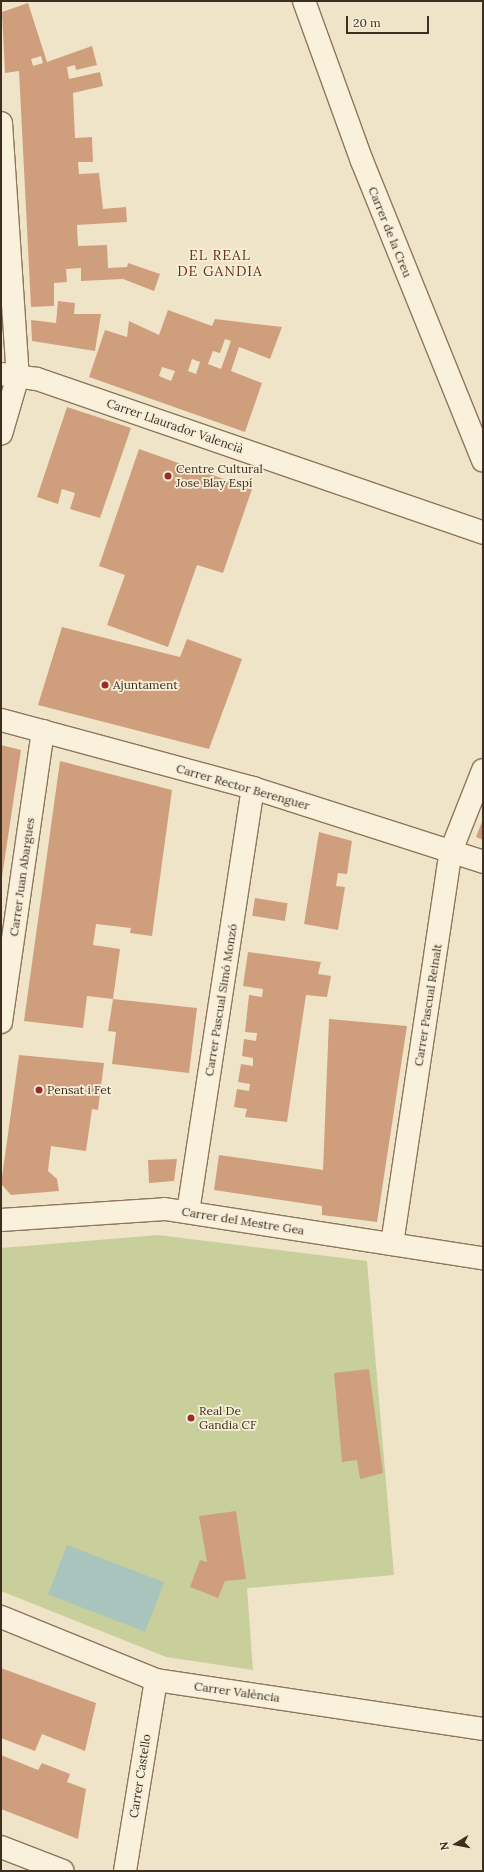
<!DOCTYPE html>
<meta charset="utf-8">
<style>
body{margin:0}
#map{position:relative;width:484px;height:1872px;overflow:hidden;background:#f0e4c8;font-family:Lora,serif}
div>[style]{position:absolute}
.green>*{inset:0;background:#c9cf9b}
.water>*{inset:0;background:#a9c4bc;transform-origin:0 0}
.building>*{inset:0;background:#cf9f7d;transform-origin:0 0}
.roads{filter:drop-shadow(1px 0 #8d765c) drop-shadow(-1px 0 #8d765c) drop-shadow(0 1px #8d765c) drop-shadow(0 -1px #8d765c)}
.street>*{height:22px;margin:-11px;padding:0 11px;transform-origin:11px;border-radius:11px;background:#faf1dc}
.dots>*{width:11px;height:11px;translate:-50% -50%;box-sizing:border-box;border:2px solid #f7eed8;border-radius:50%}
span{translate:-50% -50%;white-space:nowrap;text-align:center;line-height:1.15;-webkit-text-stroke:3.5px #f7eed8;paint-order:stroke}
.street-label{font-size:12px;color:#3d2e20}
.poi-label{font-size:12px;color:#3d2e20}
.left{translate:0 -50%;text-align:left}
.quarter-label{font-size:14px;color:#6b2e1e;letter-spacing:1px}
.frame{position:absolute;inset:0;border:2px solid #3d2e20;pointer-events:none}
.north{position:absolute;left:436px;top:1824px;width:40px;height:40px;-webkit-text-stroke:3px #f7eed8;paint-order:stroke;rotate:260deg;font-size:11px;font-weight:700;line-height:16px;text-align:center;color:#3d2e20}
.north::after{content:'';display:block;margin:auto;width:14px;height:18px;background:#3d2e20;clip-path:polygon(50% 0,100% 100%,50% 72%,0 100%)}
.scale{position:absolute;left:346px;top:16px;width:83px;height:18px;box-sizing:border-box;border:2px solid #3d2e20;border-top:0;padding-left:5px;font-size:12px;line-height:14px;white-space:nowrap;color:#3d2e20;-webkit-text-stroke:3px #f7eed8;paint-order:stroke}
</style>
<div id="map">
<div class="green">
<i style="clip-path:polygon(158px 1235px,367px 1261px,394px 1575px,247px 1588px,253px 1670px,166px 1657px,1px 1591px,1px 1248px)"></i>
</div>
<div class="water">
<i style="left:67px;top:1545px;width:104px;height:53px;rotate:21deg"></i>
</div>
<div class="building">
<i style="clip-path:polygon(evenodd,28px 3px,47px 62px,92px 46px,97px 65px,76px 70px,75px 65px,67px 67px,69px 79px,100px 72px,103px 86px,73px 93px,75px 138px,92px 137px,93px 162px,78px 162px,79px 174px,99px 173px,103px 209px,126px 207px,127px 222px,77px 225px,78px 246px,107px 245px,108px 268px,127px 267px,128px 263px,160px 274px,154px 291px,123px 279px,81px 281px,81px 268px,66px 269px,67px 282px,54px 283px,54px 306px,31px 307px,19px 71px,5px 73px,2px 12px,28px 3px,41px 56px,43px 63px,33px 66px,31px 59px,41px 56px)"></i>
<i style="clip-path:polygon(58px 301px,75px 303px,74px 314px,101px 314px,95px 351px,32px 341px,31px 320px,56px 323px)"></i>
<i style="clip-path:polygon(evenodd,168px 310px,212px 326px,215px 319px,282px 327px,270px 359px,239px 347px,231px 371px,262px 383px,245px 432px,89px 377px,105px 330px,127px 337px,129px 321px,159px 335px,168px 310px,225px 339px,231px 341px,221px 369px,208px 364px,213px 351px,220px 353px,225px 339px,168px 310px,192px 359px,200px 362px,196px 374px,188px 371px,192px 359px,168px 310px,162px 367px,175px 371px,171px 381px,159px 376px,162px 367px)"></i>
<i style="clip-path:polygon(67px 407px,131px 428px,100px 518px,70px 509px,75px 493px,62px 489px,58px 504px,37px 497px)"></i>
<i style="clip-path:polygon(139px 449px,252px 489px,223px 573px,197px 565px,168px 647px,107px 625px,125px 575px,99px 566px)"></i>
<i style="clip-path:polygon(62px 627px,180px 657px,187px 639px,242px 659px,209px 749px,38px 705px)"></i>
<i style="clip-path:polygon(1px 745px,21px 750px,2px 877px,1px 877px)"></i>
<i style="clip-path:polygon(60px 761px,172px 790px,152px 936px,130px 933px,131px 928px,96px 924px,93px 945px,120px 949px,113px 999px,87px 996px,83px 1028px,24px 1021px)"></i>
<i style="clip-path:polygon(483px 819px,483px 840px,476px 837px)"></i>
<i style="clip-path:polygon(319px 832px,352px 841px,347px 874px,338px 873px,336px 886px,345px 887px,338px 930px,304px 924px)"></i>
<i style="left:255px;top:898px;width:33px;height:18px;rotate:9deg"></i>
<i style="clip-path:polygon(248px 952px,321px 962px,318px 974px,331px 976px,327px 997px,306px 995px,287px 1122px,245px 1117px,247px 1109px,234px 1107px,237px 1089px,249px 1091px,250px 1084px,238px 1082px,241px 1064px,253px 1066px,253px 1058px,242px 1056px,244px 1039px,256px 1041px,257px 1033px,245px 1032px,249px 995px,262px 997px,263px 989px,243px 986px)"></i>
<i style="clip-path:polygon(113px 999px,197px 1008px,189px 1073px,112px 1064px,116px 1032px,108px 1031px)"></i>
<i style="clip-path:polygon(329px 1019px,407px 1026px,377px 1222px,322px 1215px,322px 1206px,214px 1190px,219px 1155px,323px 1170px)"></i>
<i style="clip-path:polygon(19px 1055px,104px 1063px,98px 1110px,92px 1109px,86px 1151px,51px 1146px,48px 1171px,57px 1179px,59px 1191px,11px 1195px,1px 1184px)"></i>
<i style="clip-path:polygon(177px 1159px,174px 1181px,149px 1183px,148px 1160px)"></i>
<i style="clip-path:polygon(369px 1369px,383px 1473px,360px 1479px,357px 1460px,342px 1462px,334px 1373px)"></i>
<i style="clip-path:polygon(236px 1511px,246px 1579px,225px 1581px,218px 1598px,190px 1587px,200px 1560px,207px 1562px,199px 1516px)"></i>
<i style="clip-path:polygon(1px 1668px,96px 1703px,85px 1751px,42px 1734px,35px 1751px,1px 1738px)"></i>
<i style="clip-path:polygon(1px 1755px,38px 1770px,42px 1763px,70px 1774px,67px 1782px,86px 1789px,78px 1839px,1px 1809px)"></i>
</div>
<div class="roads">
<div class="street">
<i style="left:304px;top:1px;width:170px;rotate:70.1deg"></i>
<i style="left:362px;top:161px;width:323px;rotate:68deg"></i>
<i style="left:1px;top:123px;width:254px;rotate:86.2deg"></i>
<i style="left:18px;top:376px;width:60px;rotate:106.3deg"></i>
<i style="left:1px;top:374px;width:36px;rotate:8deg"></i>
<i style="left:37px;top:379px;width:472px;rotate:19deg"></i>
<i style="left:1px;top:720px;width:261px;rotate:15.1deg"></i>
<i style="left:253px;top:788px;width:242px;rotate:17.8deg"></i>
<i style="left:1px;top:1022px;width:294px;rotate:-81.8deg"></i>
<i style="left:188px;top:1212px;width:429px;rotate:-81.3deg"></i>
<i style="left:1px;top:1220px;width:164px;rotate:-3.8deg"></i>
<i style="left:165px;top:1209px;width:322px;rotate:8.8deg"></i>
<i style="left:392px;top:1244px;width:397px;rotate:-81.5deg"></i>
<i style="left:451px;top:851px;width:87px;rotate:-68.4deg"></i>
<i style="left:1px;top:1617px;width:167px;rotate:22.1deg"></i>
<i style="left:156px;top:1680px;width:331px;rotate:8.5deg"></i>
<i style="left:1px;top:1847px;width:66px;rotate:21.2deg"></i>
<i style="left:125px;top:1871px;width:193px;rotate:-80.8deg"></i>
</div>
</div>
<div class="dots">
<i style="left:168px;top:476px;background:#9e2a2b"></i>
<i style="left:105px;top:685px;background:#9e2a2b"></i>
<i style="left:39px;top:1090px;background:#9e2a2b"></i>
<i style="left:191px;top:1418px;background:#9e2a2b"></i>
</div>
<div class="street-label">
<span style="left:390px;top:232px;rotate:68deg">Carrer de la Creu</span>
<span style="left:175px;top:426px;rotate:19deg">Carrer Llaurador Valencià</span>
<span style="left:243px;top:787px;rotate:16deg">Carrer Rector Berenguer</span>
<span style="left:22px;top:877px;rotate:-82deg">Carrer Juan Abargues</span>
<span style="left:221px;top:1000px;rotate:-81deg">Carrer Pascual Simó Monzó</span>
<span style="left:428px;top:1005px;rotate:-81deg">Carrer Pascual Reinalt</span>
<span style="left:243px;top:1221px;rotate:9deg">Carrer del Mestre Gea</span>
<span style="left:237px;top:1692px;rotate:8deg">Carrer València</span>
<span style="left:140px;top:1776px;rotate:-81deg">Carrer Castello</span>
</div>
<div class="poi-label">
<span class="left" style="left:176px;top:476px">Centre Cultural<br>Jose Blay Espí</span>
<span class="left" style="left:113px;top:685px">Ajuntament</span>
<span class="left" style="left:47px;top:1090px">Pensat i Fet</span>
<span class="left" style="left:199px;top:1418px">Real De<br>Gandia CF</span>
</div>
<div class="quarter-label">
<span style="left:220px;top:263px">EL REAL<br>DE GANDIA</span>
</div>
<div class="frame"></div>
<div class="north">N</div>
<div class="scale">20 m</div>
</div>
